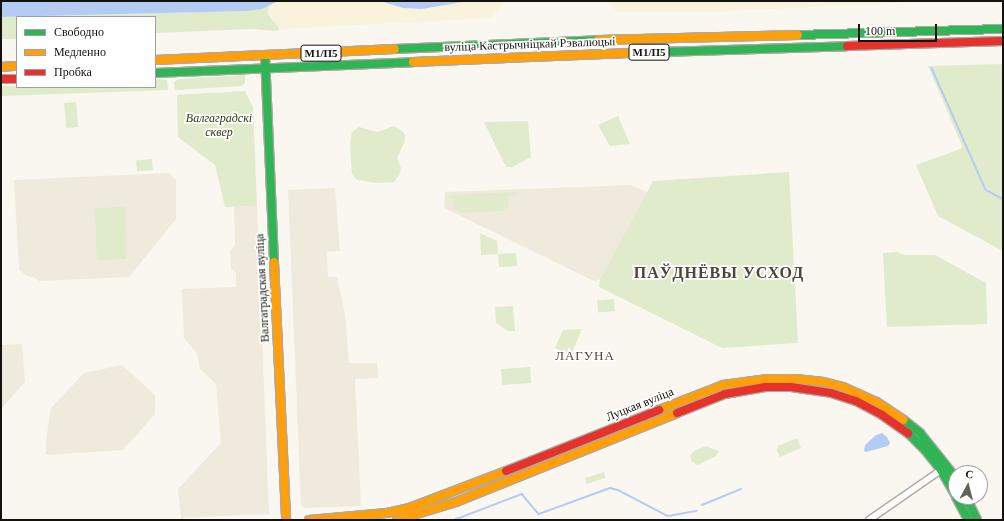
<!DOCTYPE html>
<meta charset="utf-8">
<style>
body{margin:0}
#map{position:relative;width:1004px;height:521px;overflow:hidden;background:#faf7f0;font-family:"Times New Roman",serif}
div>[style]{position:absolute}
.built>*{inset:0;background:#f0eadc}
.green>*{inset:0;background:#dfebcb;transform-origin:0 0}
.sand>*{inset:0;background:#f9f3db}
.water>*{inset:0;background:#b4ccf4}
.stream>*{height:1.5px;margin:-0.75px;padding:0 0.75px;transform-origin:0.75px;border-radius:0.75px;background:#b4ccf4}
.roads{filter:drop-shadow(1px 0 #aba9a4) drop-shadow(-1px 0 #aba9a4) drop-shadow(0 1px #aba9a4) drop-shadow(0 -1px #aba9a4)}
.street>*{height:5.5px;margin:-2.75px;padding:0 2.75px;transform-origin:2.75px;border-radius:2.75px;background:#fefefd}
.fast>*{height:8px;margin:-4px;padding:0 4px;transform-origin:4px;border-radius:4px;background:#30b455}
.slow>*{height:8px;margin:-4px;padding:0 4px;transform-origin:4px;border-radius:4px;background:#ff9f0a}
.jam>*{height:8px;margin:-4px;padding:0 4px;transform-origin:4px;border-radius:4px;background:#e5322d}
span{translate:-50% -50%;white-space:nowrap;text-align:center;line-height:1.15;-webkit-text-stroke:3.5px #fff;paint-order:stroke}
.shield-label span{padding:1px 3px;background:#fff;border:1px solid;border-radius:3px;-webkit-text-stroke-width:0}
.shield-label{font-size:11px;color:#14120e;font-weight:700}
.street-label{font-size:12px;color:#14120e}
.park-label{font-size:12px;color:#293b0c;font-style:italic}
.neighbourhood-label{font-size:13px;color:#4a463c;letter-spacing:1px}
.district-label{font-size:16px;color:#4a463c;font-weight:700;letter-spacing:1px}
.frame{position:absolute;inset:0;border:2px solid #14120e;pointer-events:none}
.legend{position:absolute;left:16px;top:16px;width:140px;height:72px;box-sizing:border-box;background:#fff;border:1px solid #a1a09f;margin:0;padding:5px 7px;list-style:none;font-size:12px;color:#14120e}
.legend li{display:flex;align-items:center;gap:8px;height:20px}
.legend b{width:20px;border:1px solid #a1a09f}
.north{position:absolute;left:948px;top:465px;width:40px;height:40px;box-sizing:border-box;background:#fff;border:1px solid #a1a09f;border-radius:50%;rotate:7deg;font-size:11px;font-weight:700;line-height:16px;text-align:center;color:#14120e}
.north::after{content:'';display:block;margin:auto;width:14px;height:18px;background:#64625d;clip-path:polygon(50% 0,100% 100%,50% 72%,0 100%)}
.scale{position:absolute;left:858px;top:24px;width:79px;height:18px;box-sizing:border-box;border:2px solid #14120e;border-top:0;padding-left:5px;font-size:12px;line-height:14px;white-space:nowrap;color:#14120e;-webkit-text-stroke:3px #fff;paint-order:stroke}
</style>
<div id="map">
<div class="built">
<i style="clip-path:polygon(169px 173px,176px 180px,176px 219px,129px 277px,39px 281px,34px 277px,29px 277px,19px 270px,14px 180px)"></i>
<i style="clip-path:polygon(631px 185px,647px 192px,600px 279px,594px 281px,444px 208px,445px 192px)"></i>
<i style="clip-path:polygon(335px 188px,340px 251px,327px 252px,328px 277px,337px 277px,345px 314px,349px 363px,377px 363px,378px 378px,355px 379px,361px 506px,305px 508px,301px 505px,288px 190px)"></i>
<i style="clip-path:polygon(257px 206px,269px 514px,181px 518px,178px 489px,221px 443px,216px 384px,200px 369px,197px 353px,184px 338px,182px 289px,236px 287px,236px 273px,231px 268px,230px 251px,235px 245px,234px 207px)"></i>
<i style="clip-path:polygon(22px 344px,25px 382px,1px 409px,1px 345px)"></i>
<i style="clip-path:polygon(122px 365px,155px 395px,155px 414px,123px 450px,46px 455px,46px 441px,51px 408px,84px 373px)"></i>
</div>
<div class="green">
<i style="clip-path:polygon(269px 5px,268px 14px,280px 29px,277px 31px,252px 29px,155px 33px,155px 17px,17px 17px,17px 39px,1px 39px,1px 17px,246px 11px)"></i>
<i style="clip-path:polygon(1003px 64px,1003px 251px,938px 216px,916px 165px,963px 148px,928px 66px)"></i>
<i style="clip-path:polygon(245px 75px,245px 83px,241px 86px,175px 90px,174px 82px,179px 79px)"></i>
<i style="clip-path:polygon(155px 79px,167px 80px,168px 90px,1px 96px,1px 86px,155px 87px)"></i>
<i style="clip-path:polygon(245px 91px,253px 107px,257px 206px,225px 207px,215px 165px,178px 137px,177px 95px)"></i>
<i style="left:76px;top:102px;width:25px;height:12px;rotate:85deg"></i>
<i style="clip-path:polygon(618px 116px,630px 144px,610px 146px,598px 125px)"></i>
<i style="clip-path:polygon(528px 121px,531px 157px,513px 167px,506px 167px,484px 122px)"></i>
<i style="clip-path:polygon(394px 126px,402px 131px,405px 135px,404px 143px,397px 158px,401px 168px,399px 175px,394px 182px,377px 183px,357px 180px,352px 174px,351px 161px,350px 142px,352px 132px,359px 127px,377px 132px)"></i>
<i style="left:152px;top:159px;width:11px;height:16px;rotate:85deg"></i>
<i style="clip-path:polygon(789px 172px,798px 343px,722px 348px,599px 287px,600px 279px,653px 181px)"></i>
<i style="clip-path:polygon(516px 192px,516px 195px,508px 196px,509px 206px,503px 211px,461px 213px,454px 209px,453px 199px,447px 199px,448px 195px)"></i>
<i style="left:125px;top:207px;width:52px;height:30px;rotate:88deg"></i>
<i style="clip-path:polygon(480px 233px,497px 241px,498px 254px,516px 253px,517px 266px,499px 267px,498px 254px,481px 255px)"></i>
<i style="clip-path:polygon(897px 252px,904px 255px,935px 255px,986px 283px,987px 324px,887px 327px,883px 253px)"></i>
<i style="left:614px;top:299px;width:12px;height:17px;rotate:85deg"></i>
<i style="clip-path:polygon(513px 306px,515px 331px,508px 331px,496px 323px,495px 307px)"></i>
<i style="clip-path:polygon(582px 329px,571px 355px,555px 348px,563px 330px)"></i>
<i style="left:530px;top:367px;width:16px;height:29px;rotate:86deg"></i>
<i style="clip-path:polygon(797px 438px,801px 448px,780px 457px,777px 451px,778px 446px)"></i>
<i style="clip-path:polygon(706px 446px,719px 451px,716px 456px,698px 465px,692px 462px,690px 456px,694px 451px)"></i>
<i style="left:604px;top:472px;width:6px;height:20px;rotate:72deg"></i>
</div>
<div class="sand">
<i style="clip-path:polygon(278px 1px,380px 1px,403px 8px,422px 9px,469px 1px,507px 1px,490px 18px,280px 29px,268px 14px,269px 5px)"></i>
<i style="clip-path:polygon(605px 1px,931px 1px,710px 12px,618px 12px)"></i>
</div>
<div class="water">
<i style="clip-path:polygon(1px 1px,278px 1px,262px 9px,246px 11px,1px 17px)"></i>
<i style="clip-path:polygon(380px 1px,469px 1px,422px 9px,403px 8px)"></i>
<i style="clip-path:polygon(882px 433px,887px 437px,890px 443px,888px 446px,866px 452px,864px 451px,865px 445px,876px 435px)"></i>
</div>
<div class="stream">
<i style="left:932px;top:68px;width:133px;rotate:66.1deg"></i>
<i style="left:986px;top:190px;width:19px;rotate:28deg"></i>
<i style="left:702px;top:505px;width:42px;rotate:-22.3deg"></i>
<i style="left:454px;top:520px;width:73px;rotate:-20.9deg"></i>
<i style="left:522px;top:494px;width:26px;rotate:50deg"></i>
<i style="left:539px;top:514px;width:76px;rotate:-20.1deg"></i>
<i style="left:610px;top:488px;width:8px;rotate:14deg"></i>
<i style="left:618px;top:490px;width:56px;rotate:27.5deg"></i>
<i style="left:668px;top:516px;width:29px;rotate:-10deg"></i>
</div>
<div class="roads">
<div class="street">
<i style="left:869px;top:520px;width:91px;rotate:-34.7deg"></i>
</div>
<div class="fast">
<i style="left:798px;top:35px;width:205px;rotate:-1.7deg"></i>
<i style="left:395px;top:49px;width:203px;rotate:-2.5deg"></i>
<i style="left:630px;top:53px;width:217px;rotate:-1.8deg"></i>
<i style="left:265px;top:55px;width:207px;rotate:87.5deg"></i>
<i style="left:155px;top:73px;width:258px;rotate:-2.4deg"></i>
<i style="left:904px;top:420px;width:21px;rotate:39deg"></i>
<i style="left:920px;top:433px;width:58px;rotate:51.3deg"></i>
<i style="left:908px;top:433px;width:24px;rotate:45deg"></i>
<i style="left:925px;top:450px;width:26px;rotate:51deg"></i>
<i style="left:941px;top:470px;width:30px;rotate:60deg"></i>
<i style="left:956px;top:497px;width:26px;rotate:62deg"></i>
<i style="left:966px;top:497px;width:25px;rotate:64deg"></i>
</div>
<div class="slow">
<i style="left:598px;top:40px;width:200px;rotate:-1.4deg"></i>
<i style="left:155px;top:60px;width:240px;rotate:-2.6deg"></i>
<i style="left:413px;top:62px;width:217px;rotate:-2.4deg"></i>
<i style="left:1px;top:67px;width:16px;rotate:-4deg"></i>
<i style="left:274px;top:262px;width:258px;rotate:87.3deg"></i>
<i style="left:659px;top:410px;width:69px;rotate:-21.3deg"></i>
<i style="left:723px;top:385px;width:43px;rotate:-7.9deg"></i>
<i style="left:766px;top:379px;width:30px"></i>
<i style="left:796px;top:379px;width:28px;rotate:6deg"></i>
<i style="left:824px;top:382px;width:20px;rotate:15deg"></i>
<i style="left:843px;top:387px;width:37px;rotate:24deg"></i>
<i style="left:877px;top:402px;width:32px;rotate:34deg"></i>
<i style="left:309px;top:520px;width:78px;rotate:-5.1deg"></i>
<i style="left:387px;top:513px;width:23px;rotate:-13deg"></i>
<i style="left:409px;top:508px;width:104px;rotate:-20.9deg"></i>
<i style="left:397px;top:520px;width:62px;rotate:-17deg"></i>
<i style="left:456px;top:502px;width:238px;rotate:-21.9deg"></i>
</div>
<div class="jam">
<i style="left:847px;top:46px;width:156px;rotate:-1.8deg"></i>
<i style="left:1px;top:79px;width:16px"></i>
<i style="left:677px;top:413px;width:52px;rotate:-21.6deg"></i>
<i style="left:725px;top:394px;width:41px;rotate:-9.9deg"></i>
<i style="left:765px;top:387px;width:26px"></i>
<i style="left:791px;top:387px;width:40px;rotate:8.5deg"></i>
<i style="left:831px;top:393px;width:26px;rotate:18deg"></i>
<i style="left:856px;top:401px;width:30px;rotate:28deg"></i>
<i style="left:882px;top:415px;width:32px;rotate:35deg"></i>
<i style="left:506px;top:471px;width:165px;rotate:-21.7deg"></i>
</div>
</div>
<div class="shield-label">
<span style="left:649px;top:52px">М1/П5</span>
<span style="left:321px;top:53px">М1/П5</span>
</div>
<div class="street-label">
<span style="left:530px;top:45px;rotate:-2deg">вуліца Кастрычніцкай Рэвалюцыі</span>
<span style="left:263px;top:288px;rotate:-93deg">Валгаградская вуліца</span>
<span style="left:640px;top:405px;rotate:-22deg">Луцкая вуліца</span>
</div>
<div class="park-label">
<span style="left:219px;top:126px">Валгаградскі<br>сквер</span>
</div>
<div class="neighbourhood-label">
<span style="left:585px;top:356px">ЛАГУНА</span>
</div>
<div class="district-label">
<span style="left:719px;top:273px">ПАЎДНЁВЫ УСХОД</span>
</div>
<div class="frame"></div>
<ul class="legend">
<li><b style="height:5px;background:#30b455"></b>Свободно</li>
<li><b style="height:5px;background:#ff9f0a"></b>Медленно</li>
<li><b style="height:5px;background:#e5322d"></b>Пробка</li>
</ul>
<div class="north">С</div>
<div class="scale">100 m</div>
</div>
